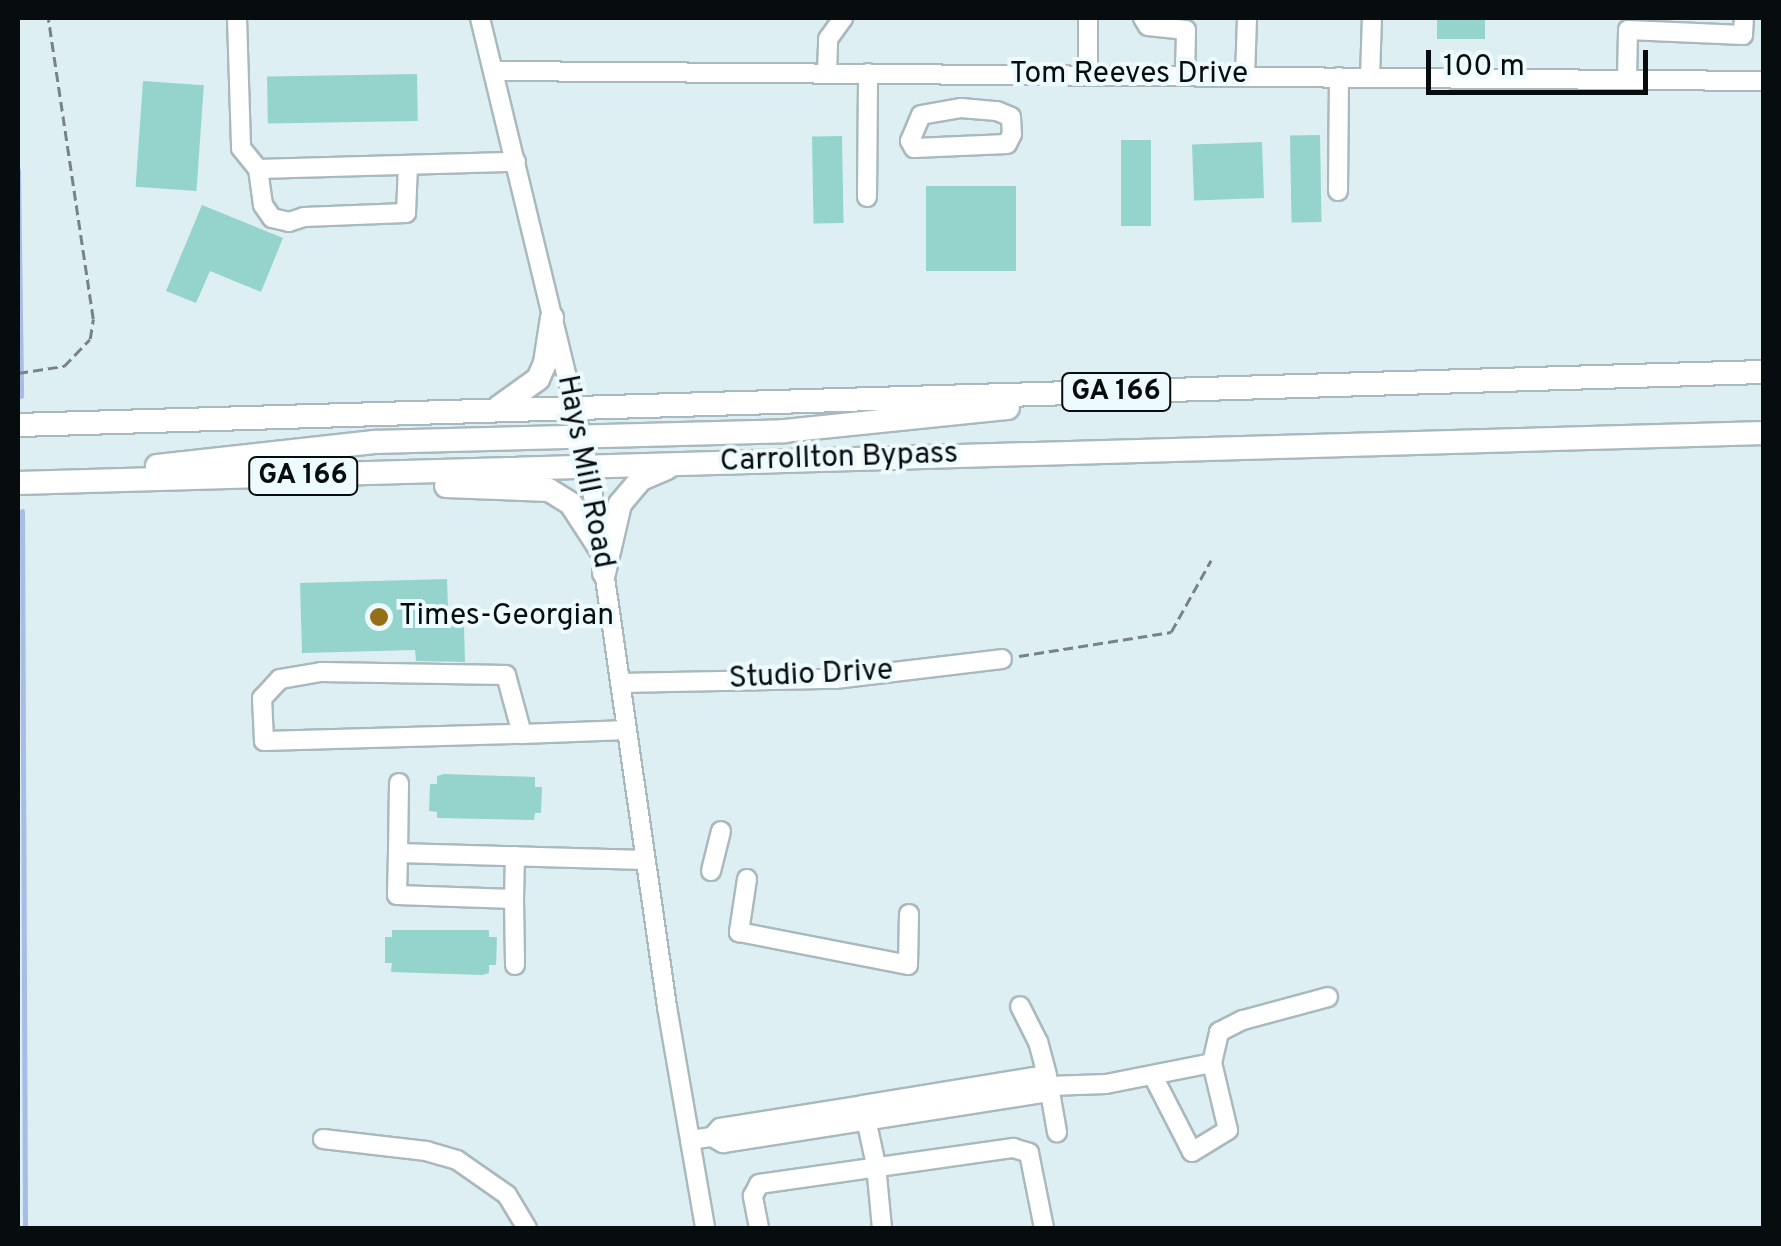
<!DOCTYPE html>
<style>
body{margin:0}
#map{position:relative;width:1781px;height:1246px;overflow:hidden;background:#ddeff3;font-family:Overpass,sans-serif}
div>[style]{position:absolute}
.stream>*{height:5px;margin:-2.5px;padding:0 2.5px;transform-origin:2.5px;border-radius:2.5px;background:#a7bce7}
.building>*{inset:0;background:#94d4cd;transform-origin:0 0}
.path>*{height:2.5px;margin-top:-1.25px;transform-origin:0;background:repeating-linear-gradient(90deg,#778386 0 10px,transparent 0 15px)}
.roads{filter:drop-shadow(2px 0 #a9b9bd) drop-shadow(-2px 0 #a9b9bd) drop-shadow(0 2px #a9b9bd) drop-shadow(0 -2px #a9b9bd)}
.minor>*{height:18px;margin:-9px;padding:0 9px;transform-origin:9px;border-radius:9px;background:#fff}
.major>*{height:22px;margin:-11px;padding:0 11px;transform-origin:11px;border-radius:11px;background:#fff}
.dots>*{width:28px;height:28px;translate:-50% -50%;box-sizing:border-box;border:5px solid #edfbfe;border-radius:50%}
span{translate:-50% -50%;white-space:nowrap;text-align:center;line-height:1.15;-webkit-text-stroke:8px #edfbfe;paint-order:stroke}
.shield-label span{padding:2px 8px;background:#edfbfe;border:2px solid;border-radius:8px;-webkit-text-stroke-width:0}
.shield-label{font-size:28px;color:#070c0e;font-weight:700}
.street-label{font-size:30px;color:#070c0e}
.poi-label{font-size:30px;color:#070c0e}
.left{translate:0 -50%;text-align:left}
.frame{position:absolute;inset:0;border:20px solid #070c0e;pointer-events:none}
.scale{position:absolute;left:1426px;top:50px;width:222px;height:45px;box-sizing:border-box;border:5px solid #070c0e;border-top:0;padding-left:12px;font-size:30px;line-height:35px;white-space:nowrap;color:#070c0e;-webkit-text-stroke:8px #edfbfe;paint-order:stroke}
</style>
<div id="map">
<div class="stream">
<i style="left:18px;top:170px;width:226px;rotate:89.2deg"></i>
<i style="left:22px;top:511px;width:717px;rotate:89.76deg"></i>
</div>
<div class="building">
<i style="left:1437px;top:18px;width:48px;height:21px"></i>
<i style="left:417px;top:74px;width:47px;height:150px;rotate:89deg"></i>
<i style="left:143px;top:81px;width:61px;height:106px;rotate:4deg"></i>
<i style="left:1320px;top:135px;width:87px;height:30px;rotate:89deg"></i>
<i style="left:842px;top:136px;width:87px;height:30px;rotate:89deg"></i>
<i style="left:1121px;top:140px;width:30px;height:86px"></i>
<i style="left:1262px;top:142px;width:56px;height:70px;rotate:88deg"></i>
<i style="left:1016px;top:186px;width:85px;height:90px;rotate:90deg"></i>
<i style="clip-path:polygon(202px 205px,283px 238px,261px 292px,210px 271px,196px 303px,166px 291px)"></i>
<i style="clip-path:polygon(447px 579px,448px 609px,457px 608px,458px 626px,464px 626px,465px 662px,416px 661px,415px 650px,302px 653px,300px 583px)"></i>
<i style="clip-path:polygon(444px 774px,535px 777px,535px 787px,542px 787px,541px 813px,535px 813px,534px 820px,437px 818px,437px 812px,429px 811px,430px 784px,437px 784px,437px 776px)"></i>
<i style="clip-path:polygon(392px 930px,489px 930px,489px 937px,497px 937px,496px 965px,489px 965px,489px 973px,482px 975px,391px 972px,392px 963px,385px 963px,385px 937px,392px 937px)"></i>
</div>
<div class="path">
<i style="left:18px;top:373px;width:47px;rotate:-8.7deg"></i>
<i style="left:64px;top:366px;width:37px;rotate:-46deg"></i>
<i style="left:90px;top:339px;width:20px;rotate:-81deg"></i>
<i style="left:93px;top:319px;width:304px;rotate:-98.5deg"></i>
<i style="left:1019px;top:656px;width:154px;rotate:-9deg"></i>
<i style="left:1171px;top:632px;width:82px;rotate:-60.9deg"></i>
</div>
<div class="roads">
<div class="minor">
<i style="left:237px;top:18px;width:130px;rotate:88.2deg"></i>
<i style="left:241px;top:148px;width:27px;rotate:51deg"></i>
<i style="left:258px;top:169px;width:36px;rotate:82deg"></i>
<i style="left:263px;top:205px;width:16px;rotate:55deg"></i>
<i style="left:272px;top:218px;width:17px;rotate:13deg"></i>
<i style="left:289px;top:222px;width:16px;rotate:-18deg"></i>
<i style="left:304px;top:217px;width:102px;rotate:-2.2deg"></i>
<i style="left:406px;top:213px;width:47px;rotate:-87.6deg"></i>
<i style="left:480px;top:18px;width:462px;rotate:76.4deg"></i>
<i style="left:589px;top:467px;width:546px;rotate:81.78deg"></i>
<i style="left:667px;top:1007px;width:224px;rotate:80.2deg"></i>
<i style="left:1143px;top:18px;width:9px;rotate:58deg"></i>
<i style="left:1148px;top:26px;width:38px;rotate:6deg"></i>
<i style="left:1186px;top:30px;width:46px;rotate:91.2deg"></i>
<i style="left:495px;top:71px;width:1269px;rotate:0.45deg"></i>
<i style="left:827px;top:73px;width:34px;rotate:-88deg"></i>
<i style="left:828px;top:39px;width:26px;rotate:-54deg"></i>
<i style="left:1088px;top:75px;width:57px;rotate:-90deg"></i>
<i style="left:1245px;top:76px;width:58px;rotate:-88deg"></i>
<i style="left:1370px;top:77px;width:59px;rotate:-88.1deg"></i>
<i style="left:1627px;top:79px;width:49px;rotate:-88.8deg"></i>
<i style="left:1628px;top:30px;width:115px;rotate:2.5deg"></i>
<i style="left:1743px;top:35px;width:17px;rotate:-87deg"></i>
<i style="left:961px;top:108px;width:36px;rotate:5deg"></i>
<i style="left:997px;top:111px;width:15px;rotate:23deg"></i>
<i style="left:1011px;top:117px;width:17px;rotate:87deg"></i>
<i style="left:1012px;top:134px;width:11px;rotate:117deg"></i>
<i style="left:1007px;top:144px;width:93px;rotate:177.5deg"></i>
<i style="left:914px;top:148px;width:8px;rotate:-120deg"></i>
<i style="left:910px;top:141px;width:28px;rotate:-67deg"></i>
<i style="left:921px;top:115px;width:41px;rotate:-9.9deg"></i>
<i style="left:258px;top:169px;width:258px;rotate:-1.6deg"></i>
<i style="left:1338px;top:191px;width:114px;rotate:-89.5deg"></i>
<i style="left:867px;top:197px;width:124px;rotate:-89.5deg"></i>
<i style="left:620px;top:683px;width:215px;rotate:-1.1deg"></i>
<i style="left:835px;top:679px;width:168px;rotate:-6.8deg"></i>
<i style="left:522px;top:734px;width:61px;rotate:-105.2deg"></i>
<i style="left:506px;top:675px;width:185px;rotate:-179.1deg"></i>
<i style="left:321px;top:672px;width:42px;rotate:170.3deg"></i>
<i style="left:280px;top:679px;width:26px;rotate:133deg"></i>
<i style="left:262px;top:698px;width:43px;rotate:87.3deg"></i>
<i style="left:264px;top:741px;width:258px;rotate:-1.6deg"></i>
<i style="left:522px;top:734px;width:105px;rotate:-2.2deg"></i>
<i style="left:399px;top:783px;width:70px;rotate:90.8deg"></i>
<i style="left:398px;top:853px;width:247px;rotate:1.6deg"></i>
<i style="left:398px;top:853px;width:42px;rotate:91.4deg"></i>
<i style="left:397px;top:895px;width:117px;rotate:2deg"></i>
<i style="left:514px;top:899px;width:66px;rotate:89.1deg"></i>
<i style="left:711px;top:871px;width:41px;rotate:-76deg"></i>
<i style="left:747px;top:879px;width:54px;rotate:98.6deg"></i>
<i style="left:739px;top:932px;width:172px;rotate:11deg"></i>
<i style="left:908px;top:965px;width:51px;rotate:-88.9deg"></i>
<i style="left:514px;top:899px;width:43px;rotate:-88.7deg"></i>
<i style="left:1153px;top:1076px;width:85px;rotate:62.8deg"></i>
<i style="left:1192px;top:1152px;width:42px;rotate:-31.4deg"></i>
<i style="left:1228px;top:1130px;width:69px;rotate:-103.4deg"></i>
<i style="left:1212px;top:1063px;width:32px;rotate:-77deg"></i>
<i style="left:1219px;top:1032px;width:27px;rotate:-27deg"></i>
<i style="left:1243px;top:1020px;width:88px;rotate:-15.1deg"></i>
<i style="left:1049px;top:1086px;width:57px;rotate:-2deg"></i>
<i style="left:1106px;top:1084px;width:108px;rotate:-11.2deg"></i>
<i style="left:863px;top:1105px;width:186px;rotate:-9.3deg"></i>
<i style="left:1047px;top:1075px;width:34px;rotate:-105deg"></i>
<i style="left:1038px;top:1042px;width:40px;rotate:-116.6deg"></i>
<i style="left:712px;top:1137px;width:12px;rotate:-48deg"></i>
<i style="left:720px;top:1128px;width:145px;rotate:-9.1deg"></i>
<i style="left:863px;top:1105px;width:61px;rotate:77.8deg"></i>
<i style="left:876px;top:1165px;width:63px;rotate:84.6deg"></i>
<i style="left:323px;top:1139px;width:104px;rotate:6.6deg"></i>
<i style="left:426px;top:1151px;width:32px;rotate:16deg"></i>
<i style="left:457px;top:1160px;width:61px;rotate:35deg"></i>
<i style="left:507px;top:1195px;width:39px;rotate:59deg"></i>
<i style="left:690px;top:1140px;width:22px;rotate:-8deg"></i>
<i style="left:712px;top:1137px;width:13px;rotate:29deg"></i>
<i style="left:723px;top:1143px;width:331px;rotate:-8.9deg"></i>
<i style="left:1050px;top:1092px;width:41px;rotate:80.1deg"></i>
<i style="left:759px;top:1228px;width:33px;rotate:-101deg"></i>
<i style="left:753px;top:1196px;width:13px;rotate:-63deg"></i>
<i style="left:759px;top:1184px;width:257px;rotate:-8.1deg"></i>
<i style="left:1013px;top:1148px;width:17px;rotate:17deg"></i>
<i style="left:1029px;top:1153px;width:76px;rotate:78.7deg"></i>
</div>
<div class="major">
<i style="left:499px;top:407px;width:48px;rotate:-35.7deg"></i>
<i style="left:538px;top:379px;width:17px;rotate:-66deg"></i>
<i style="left:545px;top:363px;width:46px;rotate:-81.2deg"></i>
<i style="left:18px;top:425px;width:1747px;rotate:-1.74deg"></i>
<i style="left:157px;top:466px;width:219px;rotate:-6.3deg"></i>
<i style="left:375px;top:442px;width:409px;rotate:-1.5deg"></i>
<i style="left:784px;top:431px;width:225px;rotate:-5.9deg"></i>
<i style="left:18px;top:483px;width:1747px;rotate:-1.64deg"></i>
<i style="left:446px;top:486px;width:103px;rotate:2.2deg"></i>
<i style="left:549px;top:490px;width:26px;rotate:32deg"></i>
<i style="left:571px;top:504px;width:55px;rotate:56.9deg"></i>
<i style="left:604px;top:573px;width:71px;rotate:-76.9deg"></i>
<i style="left:620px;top:504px;width:33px;rotate:-50deg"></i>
<i style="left:641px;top:479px;width:28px;rotate:-23deg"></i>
</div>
</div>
<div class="dots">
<i style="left:379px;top:617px;background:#946f17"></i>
</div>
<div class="shield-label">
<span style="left:1116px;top:392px">GA 166</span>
<span style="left:303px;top:476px">GA 166</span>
</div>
<div class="street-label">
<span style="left:1129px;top:75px">Tom Reeves Drive</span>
<span style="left:839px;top:459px;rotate:-2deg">Carrollton Bypass</span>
<span style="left:584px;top:472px;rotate:79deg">Hays Mill Road</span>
<span style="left:811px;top:676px;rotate:-3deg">Studio Drive</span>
</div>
<div class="poi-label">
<span class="left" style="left:399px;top:617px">Times-Georgian</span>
</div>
<div class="frame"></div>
<div class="scale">100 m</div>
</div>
